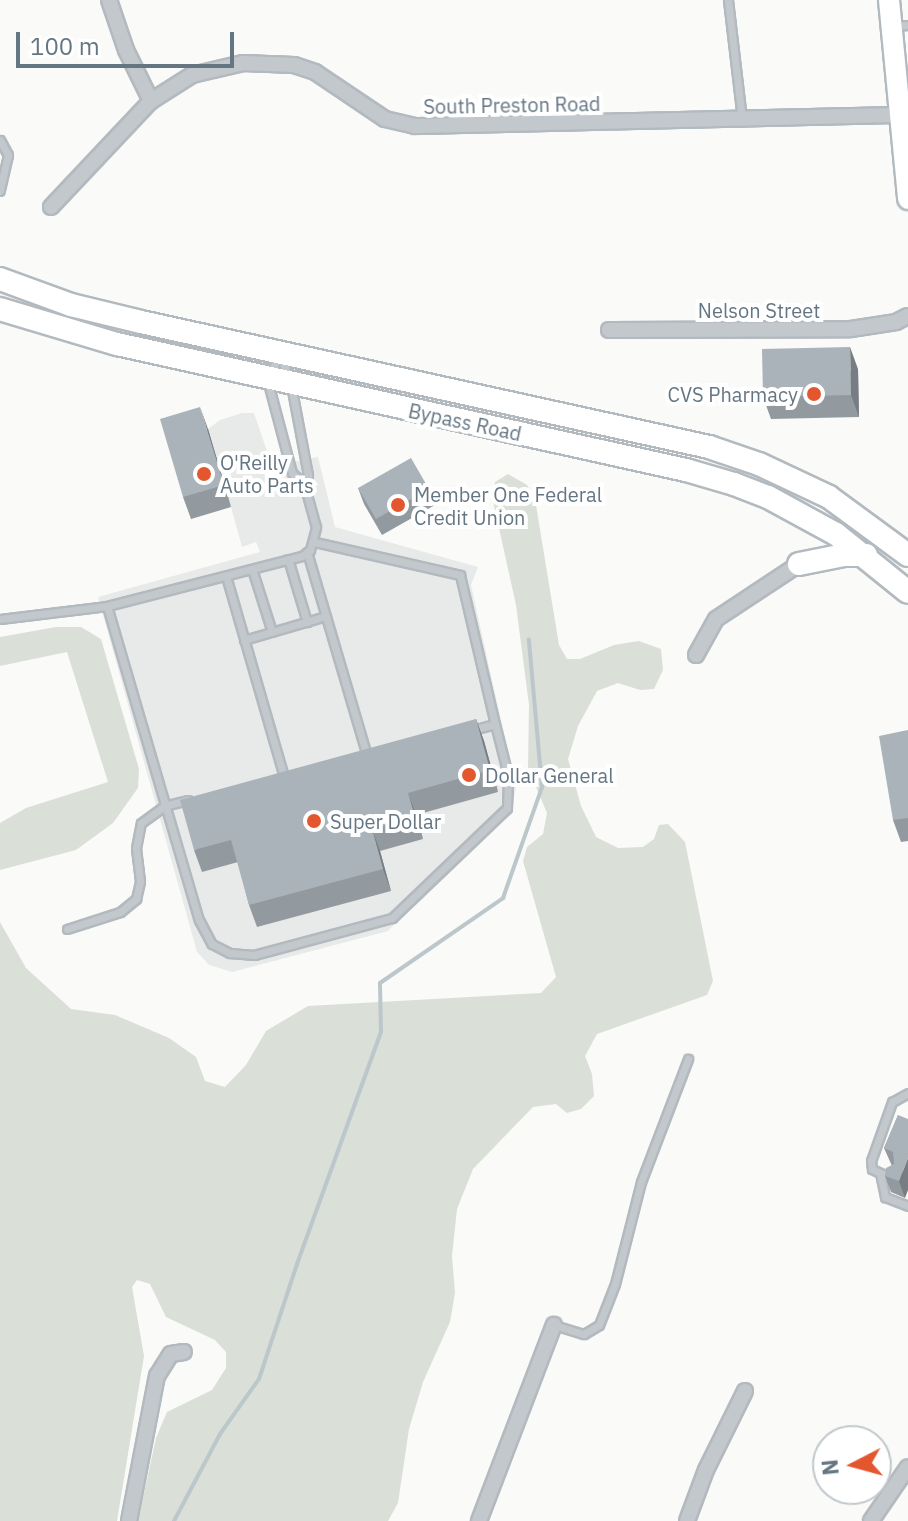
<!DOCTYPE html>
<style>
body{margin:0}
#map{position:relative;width:908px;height:1521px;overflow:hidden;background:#fafaf8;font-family:"IBM Plex Sans",sans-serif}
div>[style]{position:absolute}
.built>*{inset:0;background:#e8e9e9}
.green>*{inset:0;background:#dadfd7}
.stream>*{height:4px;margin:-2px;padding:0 2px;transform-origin:2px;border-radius:2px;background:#bbc7cb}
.roads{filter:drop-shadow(2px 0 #b3babf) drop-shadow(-2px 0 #b3babf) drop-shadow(0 2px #b3babf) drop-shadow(0 -2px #b3babf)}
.service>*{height:7px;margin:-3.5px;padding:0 3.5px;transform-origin:3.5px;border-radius:3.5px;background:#c3c8cc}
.minor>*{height:14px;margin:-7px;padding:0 7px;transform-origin:7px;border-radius:7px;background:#c3c8cc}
.secondary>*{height:20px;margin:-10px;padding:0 10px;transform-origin:10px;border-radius:10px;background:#fff}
.primary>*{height:22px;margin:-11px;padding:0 11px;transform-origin:11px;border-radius:11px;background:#fff}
.wall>*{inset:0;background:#929a9f}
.shaded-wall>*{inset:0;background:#777d82}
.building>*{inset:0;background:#aab3b9}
.dots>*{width:22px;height:22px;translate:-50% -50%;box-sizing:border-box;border:4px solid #fff;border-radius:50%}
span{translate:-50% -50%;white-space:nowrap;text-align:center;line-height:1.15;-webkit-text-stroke:8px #fff;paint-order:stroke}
.street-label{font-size:20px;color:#657683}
.poi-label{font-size:20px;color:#657683}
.right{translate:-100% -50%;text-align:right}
.left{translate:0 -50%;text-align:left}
.north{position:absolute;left:812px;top:1425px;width:80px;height:80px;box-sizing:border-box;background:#fff;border:2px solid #c1c8cd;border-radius:50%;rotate:264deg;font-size:22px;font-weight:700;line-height:32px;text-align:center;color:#657683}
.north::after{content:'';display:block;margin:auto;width:28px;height:36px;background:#e4572e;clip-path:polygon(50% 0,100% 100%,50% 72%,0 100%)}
.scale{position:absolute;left:16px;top:32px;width:218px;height:36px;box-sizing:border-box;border:4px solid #657683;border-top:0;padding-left:10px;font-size:24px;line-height:28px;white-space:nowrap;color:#657683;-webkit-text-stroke:6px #fff;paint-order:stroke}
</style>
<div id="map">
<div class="built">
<i style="clip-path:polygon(242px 413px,254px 413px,272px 466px,318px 457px,335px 527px,478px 567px,471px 585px,516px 788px,511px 809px,497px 825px,478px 837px,388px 931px,232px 972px,209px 965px,197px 952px,98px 597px,260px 552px,256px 542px,242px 547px,231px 507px,191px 519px,208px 429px,220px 420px)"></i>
</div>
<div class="green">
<i style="clip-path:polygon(508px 474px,527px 485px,535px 499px,559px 645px,567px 659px,580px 659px,614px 645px,639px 641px,661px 649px,663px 670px,654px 689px,640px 690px,618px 683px,597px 691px,578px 726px,568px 759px,581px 806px,596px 837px,618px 848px,643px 847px,654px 839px,659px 825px,668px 824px,685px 842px,713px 981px,707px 995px,597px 1034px,585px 1056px,592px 1074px,594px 1096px,581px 1109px,567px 1113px,556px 1104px,533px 1107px,473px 1169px,457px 1209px,452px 1256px,455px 1293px,450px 1322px,423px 1382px,409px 1429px,398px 1503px,388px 1521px,138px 1521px,156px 1438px,167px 1412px,212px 1390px,226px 1368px,226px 1352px,215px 1340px,166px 1317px,150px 1284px,137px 1280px,132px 1287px,144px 1356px,117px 1521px,0 1521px,0 922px,26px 968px,71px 1009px,115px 1015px,169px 1038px,196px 1057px,205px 1081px,225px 1087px,246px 1065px,266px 1031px,308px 1006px,541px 993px,556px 977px,523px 861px,527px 847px,543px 834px,547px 813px,528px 768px,529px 705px,516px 605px,493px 501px,495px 482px)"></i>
<i style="clip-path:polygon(56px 627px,81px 627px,101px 639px,139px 769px,138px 788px,113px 823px,76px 850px,0 870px,0 823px,26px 808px,108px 782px,67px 652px,0 666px,0 637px)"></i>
</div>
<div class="stream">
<i style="left:174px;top:1521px;width:98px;rotate:-62.1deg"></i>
<i style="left:220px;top:1434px;width:67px;rotate:-54.7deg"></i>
<i style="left:259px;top:1379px;width:121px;rotate:-71.7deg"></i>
<i style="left:297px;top:1264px;width:247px;rotate:-70.1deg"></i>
<i style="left:381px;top:1032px;width:49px;rotate:-91.2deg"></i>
<i style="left:380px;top:983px;width:150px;rotate:-34.6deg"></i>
<i style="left:503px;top:898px;width:118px;rotate:-70.6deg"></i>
<i style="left:542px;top:787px;width:148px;rotate:-95.1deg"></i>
</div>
<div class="roads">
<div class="service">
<i style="left:728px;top:0;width:120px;rotate:83.3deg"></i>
<i style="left:894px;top:26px;width:14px;rotate:-4deg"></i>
<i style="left:0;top:140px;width:17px;rotate:62deg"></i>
<i style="left:8px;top:155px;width:37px;rotate:103deg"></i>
<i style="left:282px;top:359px;width:28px;rotate:71deg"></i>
<i style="left:291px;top:385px;width:92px;rotate:79.3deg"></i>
<i style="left:308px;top:475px;width:10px;rotate:114deg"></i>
<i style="left:315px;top:542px;width:149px;rotate:12.8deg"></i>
<i style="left:460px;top:575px;width:153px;rotate:76.8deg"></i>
<i style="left:495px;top:724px;width:24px;rotate:165deg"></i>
<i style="left:307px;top:552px;width:213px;rotate:73.6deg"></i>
<i style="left:288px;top:559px;width:66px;rotate:73.2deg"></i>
<i style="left:252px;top:569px;width:66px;rotate:72.4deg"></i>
<i style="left:226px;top:576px;width:209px;rotate:73.9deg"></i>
<i style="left:107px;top:606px;width:327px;rotate:73.7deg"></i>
<i style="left:199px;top:920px;width:27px;rotate:62deg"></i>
<i style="left:212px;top:944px;width:20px;rotate:27deg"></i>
<i style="left:230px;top:953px;width:24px;rotate:5deg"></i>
<i style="left:254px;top:955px;width:143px;rotate:-15deg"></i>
<i style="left:392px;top:918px;width:159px;rotate:-43.7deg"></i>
<i style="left:507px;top:808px;width:33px;rotate:-88deg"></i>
<i style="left:508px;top:775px;width:53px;rotate:-104.3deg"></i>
<i style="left:0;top:619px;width:108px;rotate:-6.9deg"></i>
<i style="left:107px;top:606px;width:201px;rotate:-14.4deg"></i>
<i style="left:302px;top:556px;width:10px;rotate:-37deg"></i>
<i style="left:310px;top:550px;width:24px;rotate:-75deg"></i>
<i style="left:316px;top:527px;width:45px;rotate:-105.6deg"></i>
<i style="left:304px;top:484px;width:16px;rotate:-137deg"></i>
<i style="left:292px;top:473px;width:97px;rotate:-104.9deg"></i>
<i style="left:267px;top:379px;width:28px;rotate:-63deg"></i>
<i style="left:244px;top:640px;width:85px;rotate:-16.3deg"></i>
<i style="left:67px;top:929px;width:56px;rotate:-17.8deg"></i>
<i style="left:120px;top:912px;width:21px;rotate:-39deg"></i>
<i style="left:136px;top:899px;width:18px;rotate:-77deg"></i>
<i style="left:140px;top:881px;width:33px;rotate:-97deg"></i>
<i style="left:136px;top:848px;width:25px;rotate:-79deg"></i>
<i style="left:141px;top:823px;width:29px;rotate:-36deg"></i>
<i style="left:164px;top:806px;width:25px;rotate:-14deg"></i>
<i style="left:880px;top:1173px;width:25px;rotate:78deg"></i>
<i style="left:885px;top:1197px;width:25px;rotate:21deg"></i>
<i style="left:891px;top:1178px;width:21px;rotate:-155deg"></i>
<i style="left:872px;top:1169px;width:8px;rotate:-97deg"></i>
<i style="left:871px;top:1161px;width:63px;rotate:-70.4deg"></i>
<i style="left:892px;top:1102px;width:18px;rotate:-29deg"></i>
<i style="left:554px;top:1325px;width:31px;rotate:17deg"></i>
<i style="left:584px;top:1334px;width:17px;rotate:-31deg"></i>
<i style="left:599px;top:1325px;width:44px;rotate:-68.7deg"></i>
<i style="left:615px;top:1284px;width:105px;rotate:-75.7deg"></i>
<i style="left:641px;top:1182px;width:132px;rotate:-69.1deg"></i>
</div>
<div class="minor">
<i style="left:109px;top:0;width:53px;rotate:71.2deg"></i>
<i style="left:126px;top:50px;width:57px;rotate:63.9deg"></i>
<i style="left:51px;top:207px;width:146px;rotate:-46.7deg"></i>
<i style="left:151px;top:101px;width:49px;rotate:-32.4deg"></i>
<i style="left:192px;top:75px;width:52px;rotate:-13.2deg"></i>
<i style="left:243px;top:63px;width:51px;rotate:2.2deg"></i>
<i style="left:294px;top:65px;width:22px;rotate:18deg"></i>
<i style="left:315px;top:72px;width:84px;rotate:33.9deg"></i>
<i style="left:385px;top:119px;width:31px;rotate:13deg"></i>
<i style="left:415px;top:126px;width:485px;rotate:-1.3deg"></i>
<i style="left:609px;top:330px;width:242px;rotate:-0.2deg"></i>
<i style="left:851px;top:329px;width:46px;rotate:-8.8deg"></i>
<i style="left:896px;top:322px;width:13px;rotate:-27deg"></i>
<i style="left:696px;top:655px;width:41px;rotate:-60.9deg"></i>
<i style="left:716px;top:619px;width:100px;rotate:-33.5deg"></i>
<i style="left:129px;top:1521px;width:148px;rotate:-79.1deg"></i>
<i style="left:157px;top:1376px;width:26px;rotate:-58deg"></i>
<i style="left:171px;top:1354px;width:13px;rotate:-9deg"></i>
<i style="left:479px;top:1521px;width:210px;rotate:-69.1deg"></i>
<i style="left:687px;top:1521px;width:54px;rotate:-69.6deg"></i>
<i style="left:706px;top:1470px;width:88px;rotate:-63.7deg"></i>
<i style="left:871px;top:1521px;width:65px;rotate:-55.6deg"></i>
</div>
<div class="secondary">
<i style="left:889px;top:0;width:200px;rotate:84.5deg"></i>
</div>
<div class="primary">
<i style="left:0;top:279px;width:76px;rotate:20.1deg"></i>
<i style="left:71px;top:305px;width:72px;rotate:13.7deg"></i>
<i style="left:141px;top:322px;width:582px;rotate:12.41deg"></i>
<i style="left:709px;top:447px;width:53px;rotate:18.8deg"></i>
<i style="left:759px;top:464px;width:77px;rotate:25.2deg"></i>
<i style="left:829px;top:497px;width:98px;rotate:36.3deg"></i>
<i style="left:0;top:309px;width:122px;rotate:16.7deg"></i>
<i style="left:117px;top:344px;width:583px;rotate:12.49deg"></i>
<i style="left:686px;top:470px;width:50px;rotate:16.3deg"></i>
<i style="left:734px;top:484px;width:36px;rotate:21deg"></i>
<i style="left:768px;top:497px;width:77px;rotate:28.6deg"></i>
<i style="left:836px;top:534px;width:92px;rotate:38.9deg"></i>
<i style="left:799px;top:564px;width:46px;rotate:-11.3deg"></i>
<i style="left:844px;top:555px;width:22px"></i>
</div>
</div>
<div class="wall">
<i style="clip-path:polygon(858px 369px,859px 417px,771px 419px,763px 397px)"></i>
<i style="clip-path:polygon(208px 429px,231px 507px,191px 519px,183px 497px)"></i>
<i style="clip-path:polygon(358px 488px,429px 489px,435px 505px,382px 535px,364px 504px)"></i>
<i style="clip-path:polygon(476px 719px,484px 741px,498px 792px,416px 815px,423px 839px,380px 851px,391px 891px,257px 927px,249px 905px,238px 862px,202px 872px,194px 850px)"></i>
<i style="clip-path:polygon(908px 730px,908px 841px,901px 842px,893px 820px)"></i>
<i style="clip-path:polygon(898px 1115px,905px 1198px,891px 1192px,885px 1176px,892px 1166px,884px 1148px)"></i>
</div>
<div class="shaded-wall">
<i style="clip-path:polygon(850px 347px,858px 369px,859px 417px,851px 395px)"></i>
<i style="clip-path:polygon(200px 407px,208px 429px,231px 507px,224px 485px)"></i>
<i style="clip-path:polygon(476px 719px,484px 741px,498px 792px,490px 770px)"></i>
<i style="clip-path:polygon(408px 793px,416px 815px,423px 839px,415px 817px)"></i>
<i style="clip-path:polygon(372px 829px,380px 851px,391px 891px,383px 869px)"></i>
<i style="clip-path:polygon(908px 1158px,908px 1190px,905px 1198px,899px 1181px)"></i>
</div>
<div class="building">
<i style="clip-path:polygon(850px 347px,851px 395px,763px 397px,762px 349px)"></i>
<i style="clip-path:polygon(200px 407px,224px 485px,183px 497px,160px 419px)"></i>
<i style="clip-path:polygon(411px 458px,429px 489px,376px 519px,358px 488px)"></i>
<i style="clip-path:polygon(476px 719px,490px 770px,408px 793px,415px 817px,372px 829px,383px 869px,249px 905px,231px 840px,194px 850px,180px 800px)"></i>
<i style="clip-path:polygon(908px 730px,908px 818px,893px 820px,879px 736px)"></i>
<i style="clip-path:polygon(898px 1115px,908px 1119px,908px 1158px,899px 1181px,885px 1176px,886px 1168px,894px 1164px,893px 1152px,884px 1148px)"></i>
</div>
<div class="dots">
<i style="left:814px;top:394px;background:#e4572e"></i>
<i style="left:204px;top:474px;background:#e4572e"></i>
<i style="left:398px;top:505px;background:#e4572e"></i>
<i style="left:469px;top:775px;background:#e4572e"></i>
<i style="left:314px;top:821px;background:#e4572e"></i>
</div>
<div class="street-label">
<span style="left:512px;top:105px;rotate:-1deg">South Preston Road</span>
<span style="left:759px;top:310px">Nelson Street</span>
<span style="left:465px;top:422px;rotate:12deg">Bypass Road</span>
</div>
<div class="poi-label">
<span class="right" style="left:798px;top:394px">CVS Pharmacy</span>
<span class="left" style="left:220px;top:474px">O'Reilly<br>Auto Parts</span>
<span class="left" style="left:414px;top:506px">Member One Federal<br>Credit Union</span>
<span class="left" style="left:485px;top:775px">Dollar General</span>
<span class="left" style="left:330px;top:821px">Super Dollar</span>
</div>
<div class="north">N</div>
<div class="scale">100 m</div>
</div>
